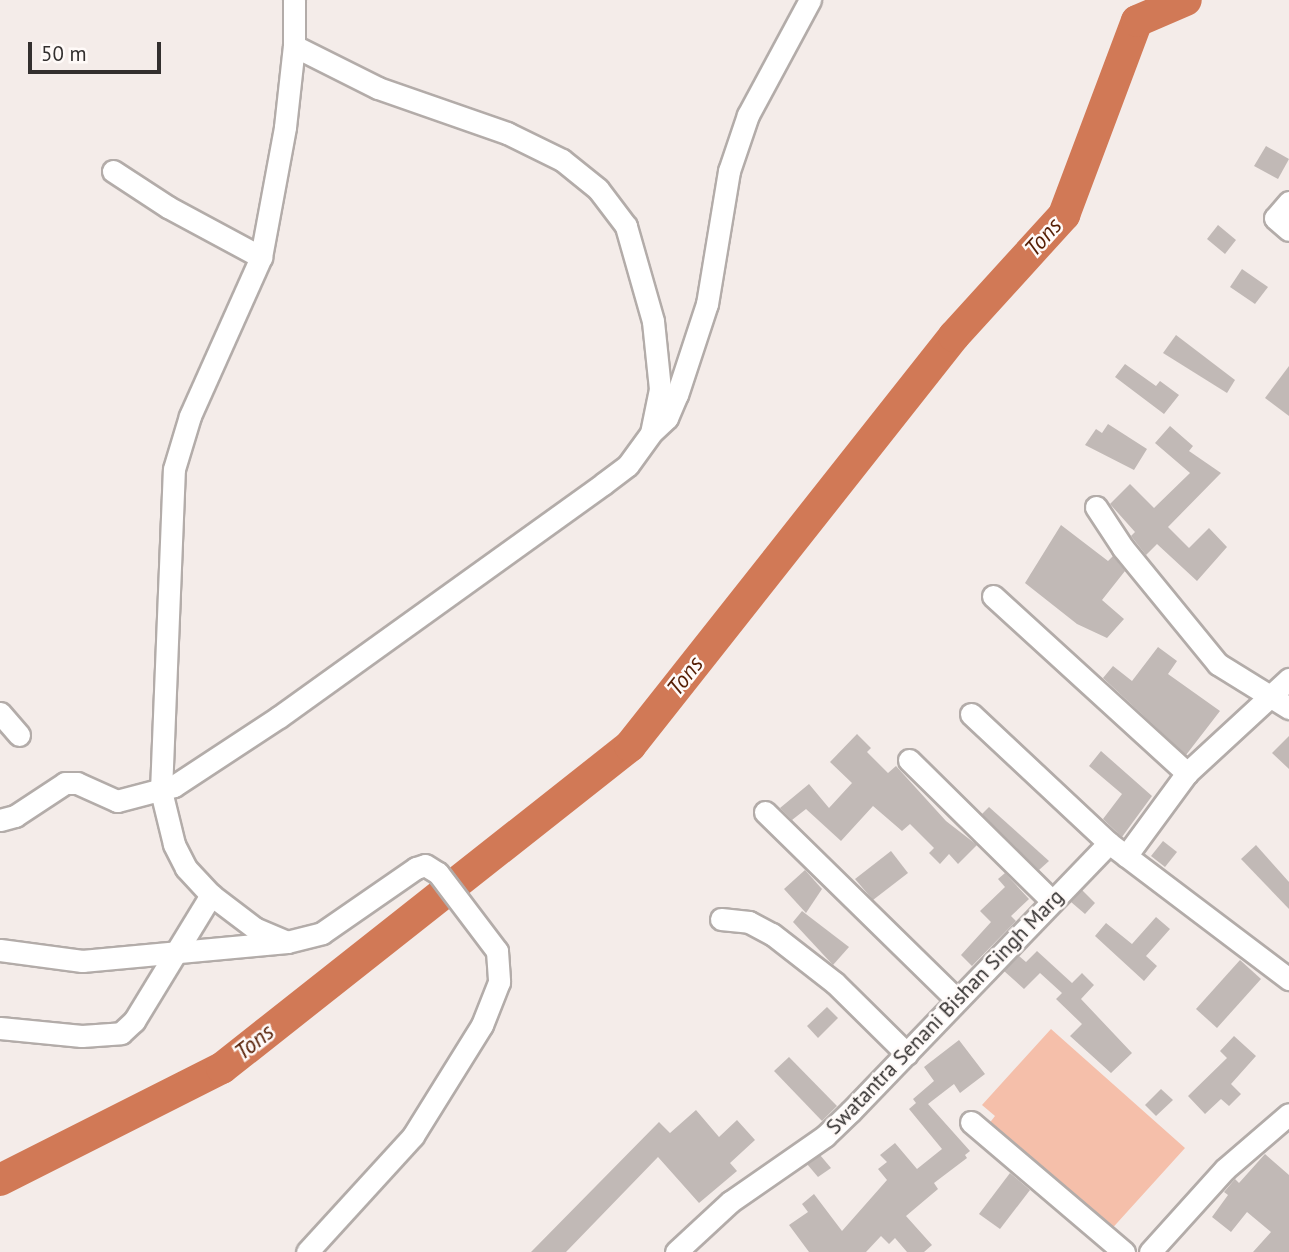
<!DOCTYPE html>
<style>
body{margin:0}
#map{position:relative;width:1289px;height:1252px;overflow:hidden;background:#f4ece9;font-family:"PT Sans",sans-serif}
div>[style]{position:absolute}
.green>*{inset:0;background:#f5bfaa}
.river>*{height:32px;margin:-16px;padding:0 16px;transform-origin:16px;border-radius:16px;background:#d17956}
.building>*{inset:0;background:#c1b9b6}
.roads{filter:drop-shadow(2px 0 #b3aca9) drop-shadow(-2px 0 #b3aca9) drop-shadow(0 2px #b3aca9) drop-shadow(0 -2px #b3aca9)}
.minor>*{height:21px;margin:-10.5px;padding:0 10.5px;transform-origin:10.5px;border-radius:10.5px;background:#fff}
span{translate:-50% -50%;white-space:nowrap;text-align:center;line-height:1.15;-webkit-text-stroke:5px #fffaf8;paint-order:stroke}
.street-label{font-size:21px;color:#322f2e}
.water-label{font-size:23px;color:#561e04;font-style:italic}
.scale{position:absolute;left:28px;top:42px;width:133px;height:32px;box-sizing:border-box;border:4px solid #322f2e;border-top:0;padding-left:9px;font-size:21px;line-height:24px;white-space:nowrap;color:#322f2e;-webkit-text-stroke:5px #fffaf8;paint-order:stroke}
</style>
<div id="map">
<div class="green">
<i style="clip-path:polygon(1051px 1029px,1185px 1148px,1108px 1233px,988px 1125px,995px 1116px,982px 1105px)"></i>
</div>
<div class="river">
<i style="left:0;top:1180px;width:249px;rotate:-26.8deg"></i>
<i style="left:222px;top:1068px;width:520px;rotate:-38.28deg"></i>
<i style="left:630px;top:746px;width:523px;rotate:-51.68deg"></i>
<i style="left:954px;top:336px;width:164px;rotate:-47.7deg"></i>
<i style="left:1064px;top:215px;width:207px;rotate:-69.4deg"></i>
<i style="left:1137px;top:21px;width:53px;rotate:-23.2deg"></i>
</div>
<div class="building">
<i style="clip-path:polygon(1266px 146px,1289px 159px,1278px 179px,1254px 166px)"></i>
<i style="clip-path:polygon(1218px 225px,1236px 240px,1225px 254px,1207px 239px)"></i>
<i style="clip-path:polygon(1242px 269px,1268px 287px,1255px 304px,1230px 287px)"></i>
<i style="clip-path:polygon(1176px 335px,1235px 380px,1227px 393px,1163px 353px)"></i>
<i style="clip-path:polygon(1125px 364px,1156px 386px,1160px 381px,1179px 395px,1164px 414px,1115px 377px)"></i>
<i style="clip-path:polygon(1289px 366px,1289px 416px,1265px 398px)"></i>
<i style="clip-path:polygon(1108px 424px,1147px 449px,1134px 470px,1085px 445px,1096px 429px,1102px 433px)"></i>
<i style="clip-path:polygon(1170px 426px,1193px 446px,1189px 451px,1221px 473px,1168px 527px,1189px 548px,1209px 528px,1227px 547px,1197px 581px,1157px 544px,1146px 555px,1131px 536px,1135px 532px,1110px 504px,1130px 484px,1154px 508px,1190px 473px,1155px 443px)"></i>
<i style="clip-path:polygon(1061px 525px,1108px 561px,1113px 556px,1125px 571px,1102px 600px,1124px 619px,1107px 638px,1077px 624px,1025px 583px)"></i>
<i style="clip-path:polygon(1158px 647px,1177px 661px,1168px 674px,1220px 711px,1186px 755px,1103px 678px,1113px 666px,1132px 681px)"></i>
<i style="clip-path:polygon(857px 734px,871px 748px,867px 752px,888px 773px,896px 766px,946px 821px,977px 845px,958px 864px,949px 854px,940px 864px,929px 853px,934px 848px,910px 824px,902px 831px,873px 806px,841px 841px,806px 809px,792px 820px,780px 808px,809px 784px,829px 808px,852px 783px,830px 762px)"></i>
<i style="clip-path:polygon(1289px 736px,1289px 769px,1272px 753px)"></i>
<i style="clip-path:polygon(1101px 751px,1152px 796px,1122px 837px,1103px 819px,1122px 794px,1089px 766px)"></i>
<i style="clip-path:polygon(989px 807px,1049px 861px,1039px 870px,982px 814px)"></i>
<i style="clip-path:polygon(1163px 841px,1177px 852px,1165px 867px,1151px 856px)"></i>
<i style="clip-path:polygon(1256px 845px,1289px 882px,1289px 909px,1241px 859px)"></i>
<i style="clip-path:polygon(891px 851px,908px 873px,873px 900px,855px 879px)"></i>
<i style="clip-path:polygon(805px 870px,822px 889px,806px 913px,784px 889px)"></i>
<i style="clip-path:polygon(1005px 873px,1029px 899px,1011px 916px,1016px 921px,972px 966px,961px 955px,991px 922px,980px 911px,1005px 887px,998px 879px)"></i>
<i style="clip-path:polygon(1082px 890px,1095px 903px,1085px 914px,1071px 902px)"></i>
<i style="clip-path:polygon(802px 911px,849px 947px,833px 965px,793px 922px)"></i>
<i style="clip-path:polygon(1156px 917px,1170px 929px,1146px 956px,1157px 966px,1144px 981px,1095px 936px,1106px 923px,1132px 944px)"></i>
<i style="clip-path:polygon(1037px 951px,1072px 983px,1082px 973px,1094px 985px,1081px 999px,1132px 1053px,1111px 1073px,1070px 1036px,1082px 1024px,1056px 999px,1062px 993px,1040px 973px,1024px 989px,1004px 971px,1019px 956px,1026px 962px)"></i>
<i style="clip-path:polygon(1240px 960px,1261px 979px,1217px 1028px,1196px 1009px)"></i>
<i style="clip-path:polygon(827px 1007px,838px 1018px,818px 1038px,807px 1026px)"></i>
<i style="clip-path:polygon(1234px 1036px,1256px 1056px,1231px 1084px,1241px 1094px,1229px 1106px,1221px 1099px,1205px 1114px,1188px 1096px,1227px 1058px,1220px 1051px)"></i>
<i style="clip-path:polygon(959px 1040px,985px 1074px,960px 1093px,954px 1084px,928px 1104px,970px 1151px,965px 1155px,967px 1158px,934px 1183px,938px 1189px,906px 1216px,932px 1245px,924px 1252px,907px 1252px,895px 1238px,889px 1244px,881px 1236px,866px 1252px,809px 1252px,789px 1225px,808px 1212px,802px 1204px,814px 1194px,842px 1231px,887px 1180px,878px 1169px,887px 1162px,880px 1155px,895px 1143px,917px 1169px,942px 1149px,909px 1109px,916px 1103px,913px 1099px,934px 1081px,924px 1067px)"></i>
<i style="clip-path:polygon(789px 1057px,837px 1106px,822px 1121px,774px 1071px)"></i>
<i style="clip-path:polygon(1161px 1089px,1173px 1100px,1156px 1116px,1145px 1105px)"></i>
<i style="clip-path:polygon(696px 1110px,719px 1137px,737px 1120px,755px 1140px,730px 1163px,737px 1171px,699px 1203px,658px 1157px,566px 1252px,531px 1252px,659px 1122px,670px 1133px)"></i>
<i style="clip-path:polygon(1265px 1154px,1289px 1175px,1289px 1252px,1253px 1252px,1271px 1232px,1247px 1212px,1231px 1232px,1212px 1217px,1228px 1195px,1224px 1192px,1235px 1179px,1239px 1183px)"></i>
<i style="clip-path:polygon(820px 1155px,831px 1168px,818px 1177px,807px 1164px)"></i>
<i style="clip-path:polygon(1010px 1173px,1030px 1190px,1000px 1229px,979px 1214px)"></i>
</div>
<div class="roads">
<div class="minor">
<i style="left:113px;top:171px;width:66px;rotate:33.2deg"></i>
<i style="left:168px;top:207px;width:106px;rotate:28.3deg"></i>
<i style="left:1289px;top:202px;width:21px;rotate:131deg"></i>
<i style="left:1275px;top:218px;width:18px;rotate:41deg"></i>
<i style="left:653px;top:431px;width:19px;rotate:-43deg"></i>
<i style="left:667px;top:418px;width:25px;rotate:-67deg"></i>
<i style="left:677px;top:395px;width:96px;rotate:-71.8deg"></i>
<i style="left:707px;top:304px;width:135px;rotate:-80.6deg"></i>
<i style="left:729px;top:171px;width:59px;rotate:-71.3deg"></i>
<i style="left:748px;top:115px;width:131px;rotate:-61.7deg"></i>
<i style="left:1096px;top:507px;width:49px;rotate:56.6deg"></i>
<i style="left:1123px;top:548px;width:150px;rotate:50.7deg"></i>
<i style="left:1218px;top:664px;width:84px;rotate:31.8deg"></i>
<i style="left:993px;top:596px;width:263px;rotate:42.4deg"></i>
<i style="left:0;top:713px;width:29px;rotate:49deg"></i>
<i style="left:971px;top:714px;width:189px;rotate:43.1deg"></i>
<i style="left:1109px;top:843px;width:226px;rotate:37.1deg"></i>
<i style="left:909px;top:760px;width:201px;rotate:44.6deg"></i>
<i style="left:765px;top:812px;width:267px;rotate:44.4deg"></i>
<i style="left:0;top:820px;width:16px;rotate:-15deg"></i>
<i style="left:15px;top:816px;width:60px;rotate:-33.4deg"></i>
<i style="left:65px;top:783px;width:12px"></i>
<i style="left:77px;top:783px;width:44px;rotate:24.2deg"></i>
<i style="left:117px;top:801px;width:59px;rotate:-14.7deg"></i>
<i style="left:174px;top:786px;width:126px;rotate:-33.3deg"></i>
<i style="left:279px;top:717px;width:399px;rotate:-35.7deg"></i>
<i style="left:603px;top:484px;width:31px;rotate:-37deg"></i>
<i style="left:628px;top:465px;width:39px;rotate:-54deg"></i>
<i style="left:651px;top:433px;width:45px;rotate:-78.4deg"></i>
<i style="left:660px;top:389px;width:68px;rotate:-95.9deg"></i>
<i style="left:653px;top:321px;width:99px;rotate:-105.9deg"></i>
<i style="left:626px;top:226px;width:46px;rotate:-127.1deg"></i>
<i style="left:598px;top:189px;width:46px;rotate:-141.1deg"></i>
<i style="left:562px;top:160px;width:61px;rotate:-153.9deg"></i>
<i style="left:507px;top:133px;width:137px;rotate:-160.8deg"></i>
<i style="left:378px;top:88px;width:94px;rotate:-153.4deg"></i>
<i style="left:1126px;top:856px;width:103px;rotate:-53.7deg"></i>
<i style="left:1187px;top:773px;width:139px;rotate:-42.7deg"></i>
<i style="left:721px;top:919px;width:28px;rotate:6deg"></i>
<i style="left:749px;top:922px;width:26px;rotate:28deg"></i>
<i style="left:772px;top:934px;width:80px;rotate:37.9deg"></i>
<i style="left:835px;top:983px;width:101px;rotate:44.6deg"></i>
<i style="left:287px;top:942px;width:34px;rotate:-157deg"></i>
<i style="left:256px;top:929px;width:56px;rotate:-142.9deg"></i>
<i style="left:211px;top:895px;width:37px;rotate:-133deg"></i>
<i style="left:186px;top:868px;width:27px;rotate:-117deg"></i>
<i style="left:174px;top:844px;width:55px;rotate:-103.8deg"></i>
<i style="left:161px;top:791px;width:322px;rotate:-87.7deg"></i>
<i style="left:174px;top:469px;width:55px;rotate:-73.2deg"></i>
<i style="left:190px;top:416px;width:174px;rotate:-65.9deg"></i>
<i style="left:261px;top:257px;width:132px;rotate:-79.5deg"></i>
<i style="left:285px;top:127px;width:81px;rotate:-83.7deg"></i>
<i style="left:294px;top:46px;width:46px;rotate:-90deg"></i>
<i style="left:0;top:950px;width:83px;rotate:7.6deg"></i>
<i style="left:82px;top:961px;width:206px;rotate:-5.3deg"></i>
<i style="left:287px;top:942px;width:36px;rotate:-14deg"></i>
<i style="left:322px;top:933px;width:114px;rotate:-34.7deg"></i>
<i style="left:416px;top:868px;width:9px;rotate:-18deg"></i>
<i style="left:425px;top:865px;width:15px;rotate:32deg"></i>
<i style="left:438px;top:873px;width:98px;rotate:52.9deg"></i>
<i style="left:497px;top:951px;width:31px;rotate:86deg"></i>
<i style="left:499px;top:982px;width:46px;rotate:111.6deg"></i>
<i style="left:482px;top:1025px;width:131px;rotate:121.9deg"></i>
<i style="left:413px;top:1136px;width:157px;rotate:132.4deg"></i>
<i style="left:0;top:1028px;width:82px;rotate:5.6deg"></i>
<i style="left:82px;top:1036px;width:39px;rotate:-4deg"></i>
<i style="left:121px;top:1033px;width:18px;rotate:-43deg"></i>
<i style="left:134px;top:1021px;width:148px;rotate:-58.6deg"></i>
<i style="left:971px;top:1122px;width:201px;rotate:40.4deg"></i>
<i style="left:676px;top:1252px;width:74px;rotate:-42.8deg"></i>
<i style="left:730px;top:1202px;width:116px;rotate:-34.8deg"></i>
<i style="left:825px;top:1136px;width:36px;rotate:-44deg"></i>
<i style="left:851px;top:1111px;width:372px;rotate:-46.1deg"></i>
<i style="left:1150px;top:1252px;width:112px;rotate:-47.9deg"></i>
<i style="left:1225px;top:1169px;width:84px;rotate:-40.7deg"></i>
</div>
</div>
<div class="street-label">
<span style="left:945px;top:1012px;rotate:-46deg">Swatantra Senani Bishan Singh Marg</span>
</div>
<div class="water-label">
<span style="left:1043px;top:237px;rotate:-48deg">Tons</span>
<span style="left:685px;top:676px;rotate:-52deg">Tons</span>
<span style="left:254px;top:1042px;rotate:-38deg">Tons</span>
</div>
<div class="scale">50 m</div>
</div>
